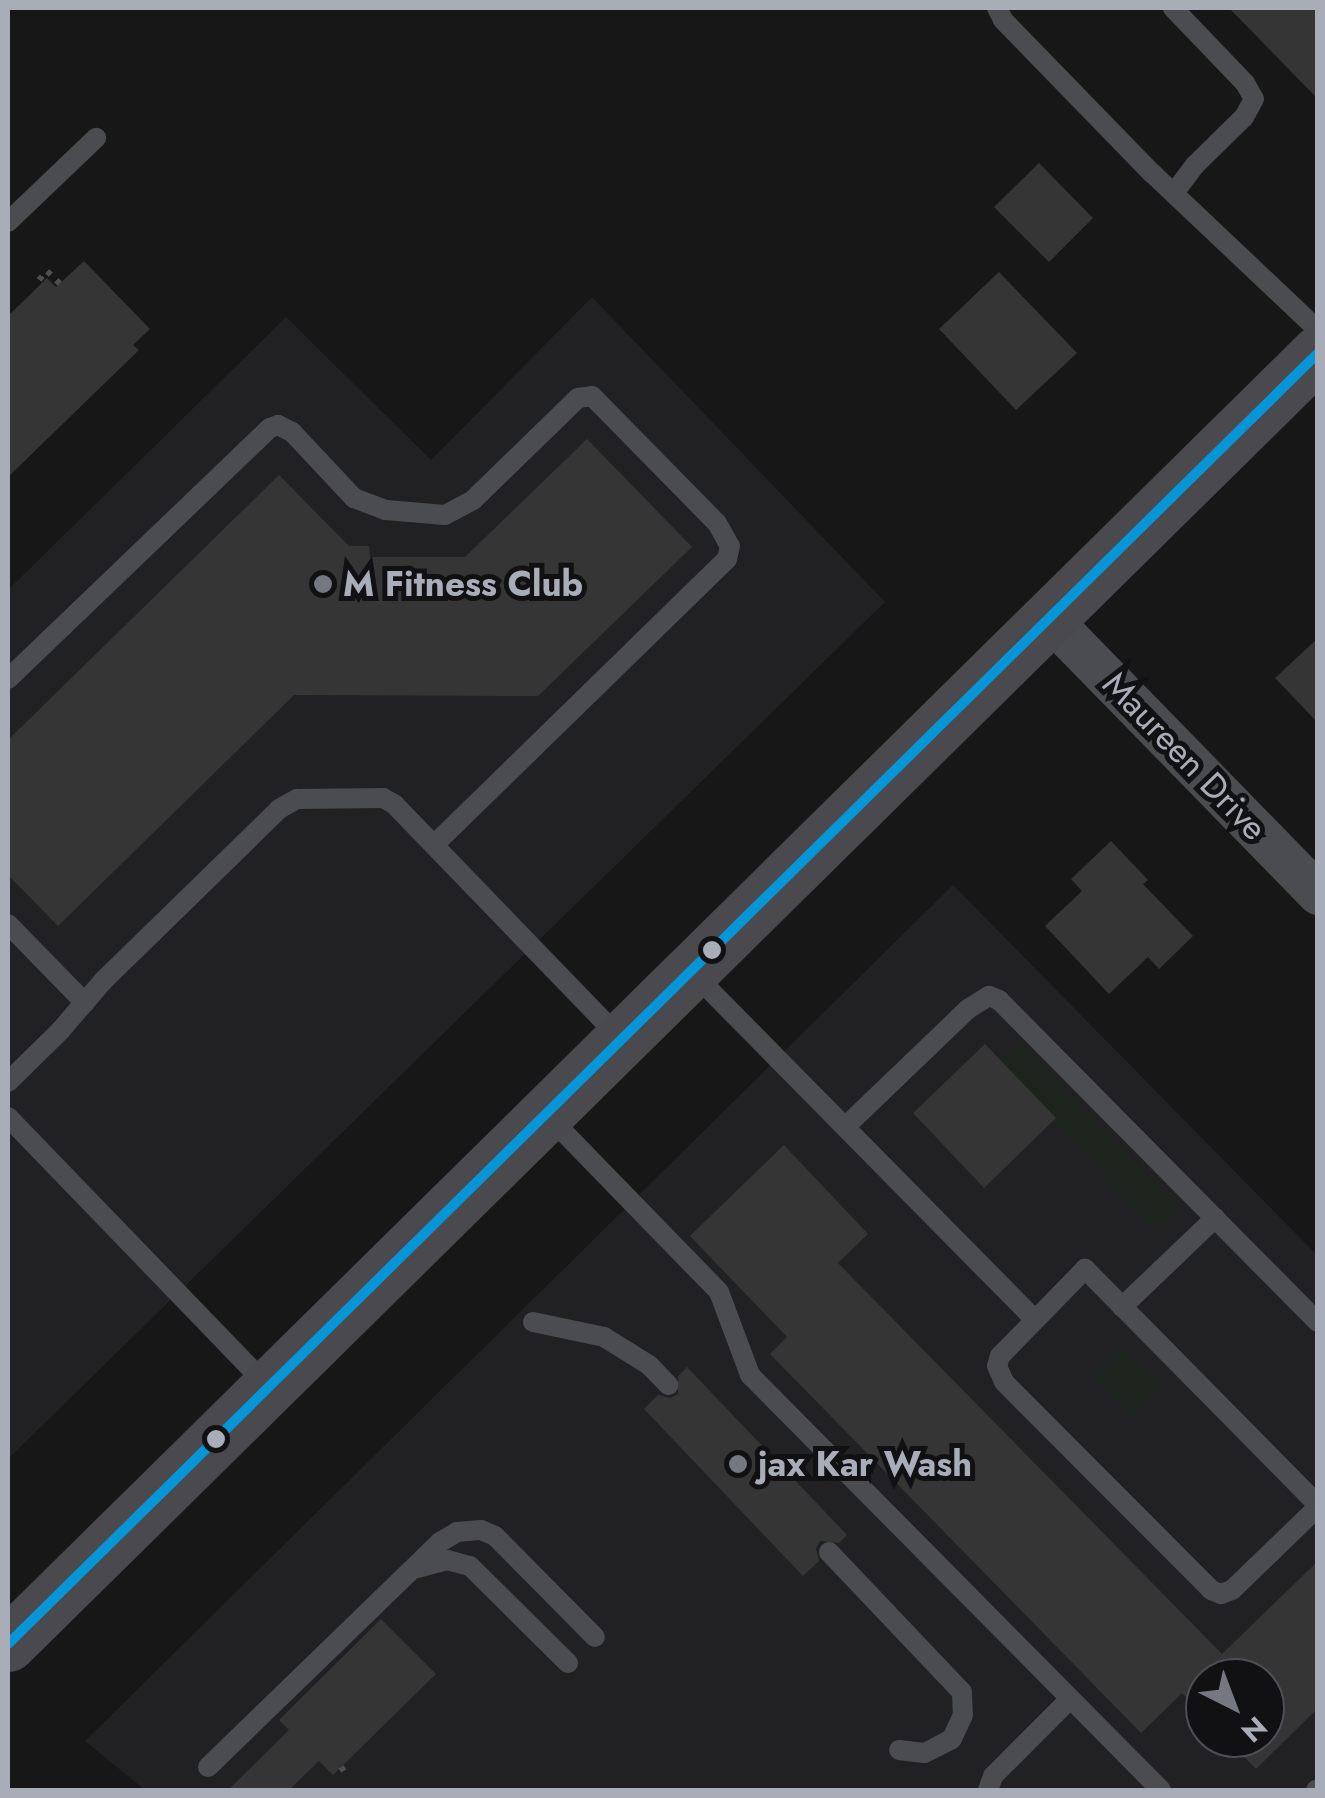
<!DOCTYPE html>
<style>
body{margin:0}
#map{position:relative;width:1325px;height:1798px;overflow:hidden;background:#171717;font-family:Jost,sans-serif}
div>[style]{position:absolute}
.built>*{inset:0;background:#212123}
.green>*{inset:0;background:#1d241e}
.building>*{inset:0;background:#353536}
.path>*{height:6px;margin-top:-3px;transform-origin:0;background:repeating-linear-gradient(90deg,#4d4e52 0 5px,transparent 0 13px)}
.lane>*{height:20px;margin:-10px;padding:0 10px;transform-origin:10px;border-radius:10px;background:#4b4c50}
.street>*{height:42px;margin:-21px;padding:0 21px;transform-origin:21px;border-radius:21px;background:#4b4c50}
.secondary>*{height:55px;margin:-27.5px;padding:0 27.5px;transform-origin:27.5px;border-radius:27.5px;background:#4a4a4e}
.bus-1>*{height:10px;margin:-5px;padding:0 5px;transform-origin:5px;border-radius:5px;background:#0696d7}
.dots>*{width:28px;height:28px;translate:-50% -50%;box-sizing:border-box;border:5px solid #111113;border-radius:50%}
span{translate:-50% -50%;white-space:nowrap;text-align:center;line-height:1.15;-webkit-text-stroke:10px #111113;paint-order:stroke}
.poi-label{font-size:35px;color:#a8adb8;font-weight:700}
.left{translate:0 -50%;text-align:left}
.street-label{font-size:35px;color:#a8adb8}
.frame{position:absolute;inset:0;border:10px solid #a8adb8;pointer-events:none}
.north{position:absolute;left:1185px;top:1658px;width:100px;height:100px;box-sizing:border-box;background:#111113;border:2px solid #4d4f55;border-radius:50%;rotate:138deg;font-size:28px;font-weight:700;line-height:40px;text-align:center;color:#a8adb8}
.north::after{content:'';display:block;margin:auto;width:35px;height:45px;background:#757880;clip-path:polygon(50% 0,100% 100%,50% 72%,0 100%)}
</style>
<div id="map">
<div class="built">
<i style="clip-path:polygon(592px 297px,885px 602px,8px 1459px,8px 590px,286px 317px,431px 460px)"></i>
<i style="clip-path:polygon(evenodd,953px 885px,1317px 1255px,1317px 1790px,145px 1790px,85px 1741px,953px 885px,1205px 1678px,1265px 1678px,1265px 1738px,1205px 1738px,1205px 1678px)"></i>
</div>
<div class="green">
<i style="clip-path:polygon(1020px 1043px,1175px 1202px,1178px 1208px,1163px 1225px,1152px 1225px,1052px 1123px,1056px 1118px,1000px 1060px)"></i>
<i style="clip-path:polygon(1122px 1350px,1160px 1387px,1132px 1415px,1095px 1377px)"></i>
</div>
<div class="building">
<i style="clip-path:polygon(1229px 8px,1318px 8px,1318px 99px)"></i>
<i style="clip-path:polygon(1039px 163px,1093px 218px,1049px 262px,994px 207px)"></i>
<i style="clip-path:polygon(84px 261px,150px 329px,133px 345px,139px 350px,8px 477px,8px 316px,47px 278px,56px 287px)"></i>
<i style="clip-path:polygon(999px 272px,1077px 353px,1016px 410px,939px 329px)"></i>
<i style="clip-path:polygon(587px 439px,692px 547px,538px 696px,294px 695px,58px 926px,8px 875px,8px 740px,279px 475px,349px 546px,369px 546px,370px 557px,465px 557px)"></i>
<i style="clip-path:polygon(1318px 638px,1318px 723px,1275px 678px)"></i>
<i style="clip-path:polygon(1111px 841px,1148px 880px,1143px 884px,1193px 936px,1159px 969px,1148px 957px,1109px 994px,1045px 926px,1082px 891px,1071px 879px)"></i>
<i style="clip-path:polygon(985px 1044px,1056px 1118px,984px 1188px,913px 1113px)"></i>
<i style="clip-path:polygon(784px 1145px,868px 1234px,838px 1263px,1222px 1654px,1318px 1561px,1318px 1708px,1256px 1769px,1226px 1738px,1265px 1738px,1265px 1678px,1205px 1678px,1205px 1717px,1182px 1693px,1141px 1733px,770px 1354px,787px 1337px,690px 1236px)"></i>
<i style="clip-path:polygon(687px 1367px,847px 1535px,839px 1543px,820px 1541px,816px 1549px,819px 1561px,803px 1576px,644px 1409px,658px 1395px,670px 1398px,678px 1394px,678px 1376px)"></i>
<i style="clip-path:polygon(381px 1619px,436px 1674px,333px 1775px,319px 1761px,289px 1790px,228px 1790px,289px 1730px,279px 1720px)"></i>
</div>
<div class="path">
<i style="left:39px;top:280px;width:12px;rotate:-48deg"></i>
<i style="left:47px;top:271px;width:18px;rotate:45deg"></i>
<i style="left:341px;top:1767px;width:5px;rotate:53deg"></i>
</div>
<div class="lane">
<i style="left:997px;top:8px;width:13px;rotate:63deg"></i>
<i style="left:1003px;top:20px;width:214px;rotate:45.8deg"></i>
<i style="left:1152px;top:173px;width:228px;rotate:43.4deg"></i>
<i style="left:1173px;top:8px;width:104px;rotate:46.2deg"></i>
<i style="left:1245px;top:83px;width:18px;rotate:61deg"></i>
<i style="left:1254px;top:99px;width:21px;rotate:119deg"></i>
<i style="left:1244px;top:117px;width:69px;rotate:135.6deg"></i>
<i style="left:1195px;top:165px;width:35px;rotate:127deg"></i>
<i style="left:8px;top:222px;width:122px;rotate:-43.7deg"></i>
<i style="left:8px;top:679px;width:363px;rotate:-43.8deg"></i>
<i style="left:270px;top:428px;width:9px;rotate:-21deg"></i>
<i style="left:278px;top:425px;width:16px;rotate:27deg"></i>
<i style="left:292px;top:432px;width:91px;rotate:46.8deg"></i>
<i style="left:354px;top:498px;width:34px;rotate:21deg"></i>
<i style="left:386px;top:510px;width:59px;rotate:4.8deg"></i>
<i style="left:445px;top:515px;width:32px;rotate:-28deg"></i>
<i style="left:473px;top:500px;width:146px;rotate:-44.2deg"></i>
<i style="left:578px;top:398px;width:14px;rotate:-8deg"></i>
<i style="left:592px;top:396px;width:178px;rotate:45.5deg"></i>
<i style="left:717px;top:523px;width:26px;rotate:61deg"></i>
<i style="left:730px;top:546px;width:13px;rotate:103deg"></i>
<i style="left:727px;top:559px;width:408px;rotate:135.7deg"></i>
<i style="left:8px;top:924px;width:110px;rotate:45.7deg"></i>
<i style="left:691px;top:971px;width:489px;rotate:45.4deg"></i>
<i style="left:8px;top:1082px;width:73px;rotate:-44.4deg"></i>
<i style="left:60px;top:1031px;width:66px;rotate:-49.3deg"></i>
<i style="left:103px;top:981px;width:246px;rotate:-44.3deg"></i>
<i style="left:279px;top:809px;width:21px;rotate:-29deg"></i>
<i style="left:297px;top:799px;width:86px;rotate:-0.7deg"></i>
<i style="left:383px;top:798px;width:13px;rotate:29deg"></i>
<i style="left:394px;top:804px;width:324px;rotate:46deg"></i>
<i style="left:548px;top:1116px;width:245px;rotate:45.8deg"></i>
<i style="left:719px;top:1292px;width:89px;rotate:69.5deg"></i>
<i style="left:750px;top:1375px;width:584px;rotate:45.28deg"></i>
<i style="left:8px;top:1117px;width:373px;rotate:46deg"></i>
<i style="left:845px;top:1127px;width:170px;rotate:-43.8deg"></i>
<i style="left:968px;top:1009px;width:25px;rotate:-32deg"></i>
<i style="left:989px;top:996px;width:11px;rotate:22deg"></i>
<i style="left:999px;top:1000px;width:453px;rotate:45.3deg"></i>
<i style="left:1122px;top:1307px;width:129px;rotate:-43.7deg"></i>
<i style="left:533px;top:1322px;width:73px;rotate:11.9deg"></i>
<i style="left:604px;top:1337px;width:53px;rotate:31.9deg"></i>
<i style="left:649px;top:1365px;width:28px;rotate:46deg"></i>
<i style="left:1318px;top:1505px;width:332px;rotate:-134.6deg"></i>
<i style="left:1085px;top:1269px;width:122px;rotate:134.3deg"></i>
<i style="left:1000px;top:1356px;width:10px;rotate:107deg"></i>
<i style="left:997px;top:1366px;width:17px;rotate:66deg"></i>
<i style="left:1004px;top:1382px;width:293px;rotate:45.1deg"></i>
<i style="left:1211px;top:1590px;width:11px;rotate:22deg"></i>
<i style="left:1221px;top:1594px;width:12px;rotate:-20deg"></i>
<i style="left:1232px;top:1590px;width:120px;rotate:-44deg"></i>
<i style="left:829px;top:1552px;width:193px;rotate:46.5deg"></i>
<i style="left:962px;top:1692px;width:23px;rotate:88deg"></i>
<i style="left:963px;top:1715px;width:26px;rotate:115deg"></i>
<i style="left:952px;top:1739px;width:31px;rotate:153deg"></i>
<i style="left:924px;top:1753px;width:25px;rotate:-173deg"></i>
<i style="left:417px;top:1568px;width:31px;rotate:-15deg"></i>
<i style="left:447px;top:1560px;width:24px;rotate:15deg"></i>
<i style="left:470px;top:1566px;width:138px;rotate:44.7deg"></i>
<i style="left:208px;top:1767px;width:323px;rotate:-44.1deg"></i>
<i style="left:440px;top:1542px;width:20px;rotate:-30deg"></i>
<i style="left:457px;top:1532px;width:24px;rotate:-5deg"></i>
<i style="left:481px;top:1530px;width:15px;rotate:23deg"></i>
<i style="left:495px;top:1536px;width:142px;rotate:45.3deg"></i>
<i style="left:988px;top:1790px;width:15px;rotate:-70deg"></i>
<i style="left:993px;top:1776px;width:109px;rotate:-45deg"></i>
<i style="left:1316px;top:1790px;width:2px;rotate:-27deg"></i>
</div>
<div class="street">
<i style="left:1051px;top:620px;width:383px;rotate:45.7deg"></i>
</div>
<div class="secondary">
<i style="left:8px;top:1644px;width:1839px;rotate:-44.58deg"></i>
</div>
<div class="bus-1">
<i style="left:8px;top:1644px;width:1839px;rotate:-44.58deg"></i>
</div>
<div class="dots">
<i style="left:323px;top:584px;background:#757880"></i>
<i style="left:712px;top:950px;background:#a8adb8"></i>
<i style="left:216px;top:1439px;background:#a8adb8"></i>
<i style="left:738px;top:1464px;background:#757880"></i>
</div>
<div class="poi-label">
<span class="left" style="left:343px;top:584px">M Fitness Club</span>
<span class="left" style="left:758px;top:1464px">jax Kar Wash</span>
</div>
<div class="street-label">
<span style="left:1185px;top:756px;rotate:46deg">Maureen Drive</span>
</div>
<div class="frame"></div>
<div class="north">N</div>
</div>
